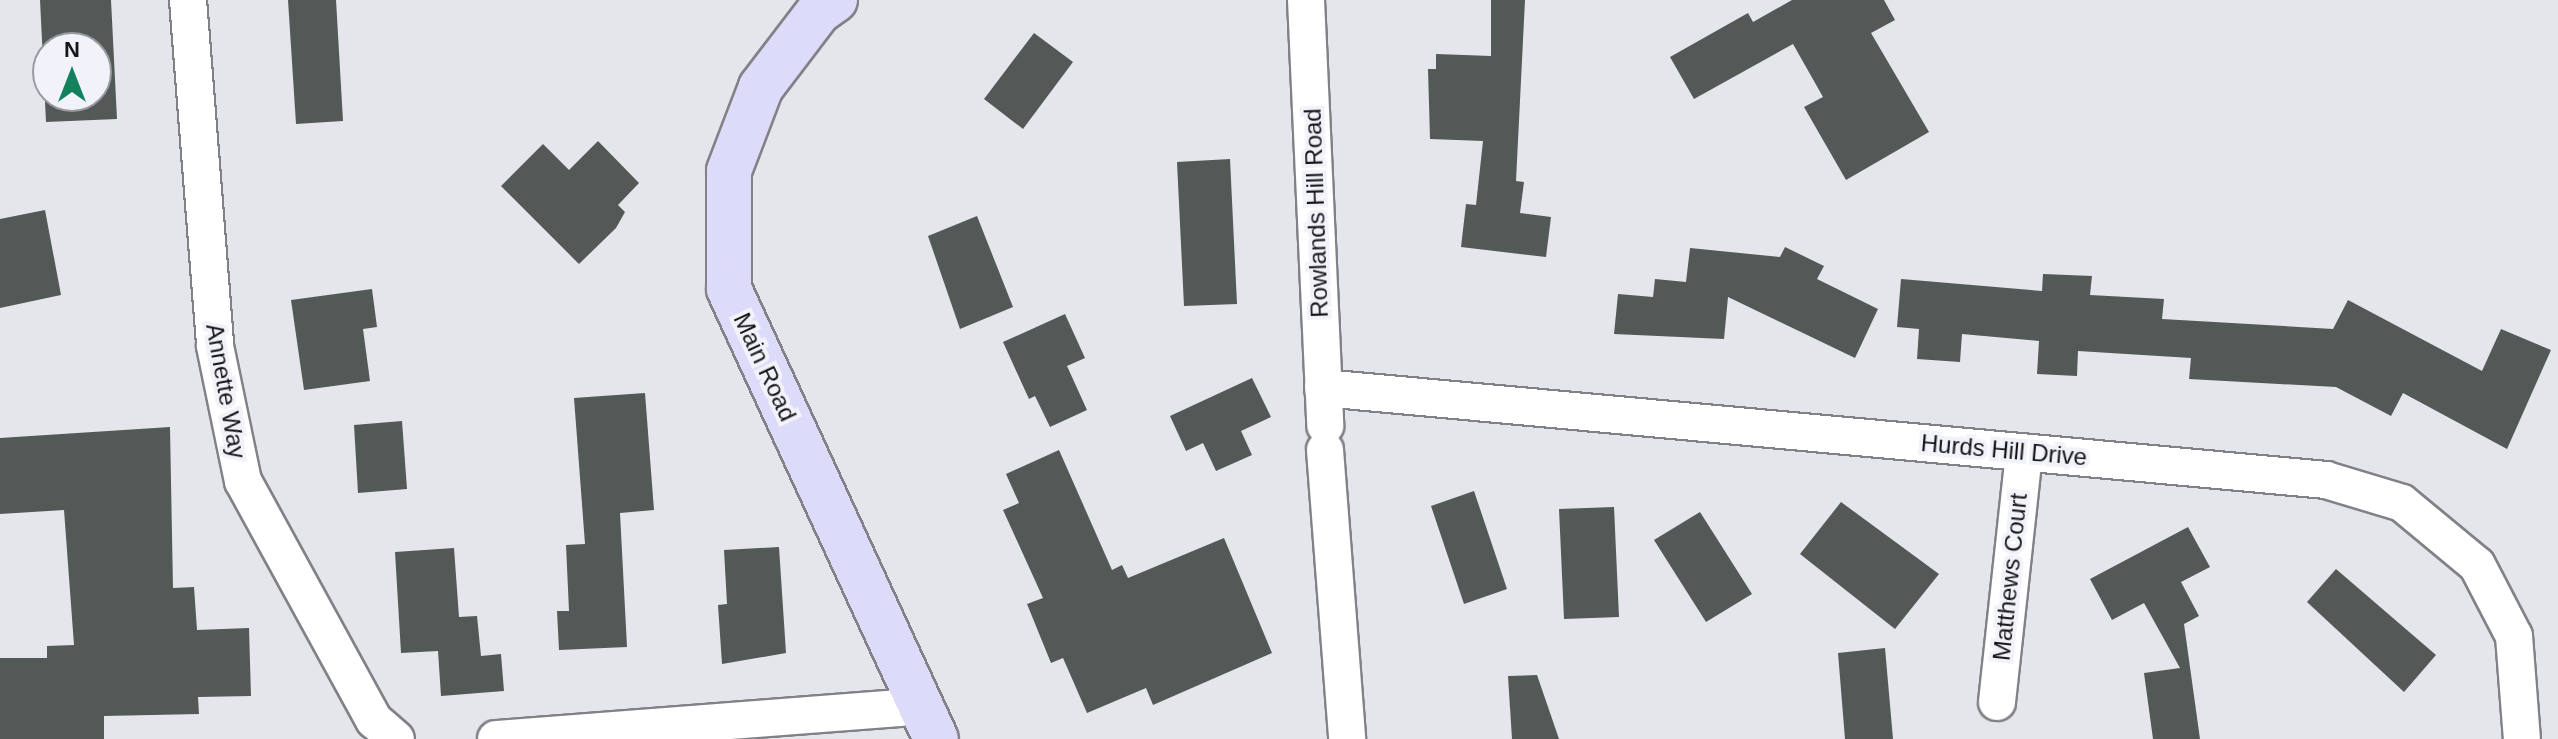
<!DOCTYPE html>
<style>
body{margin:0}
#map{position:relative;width:2558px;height:739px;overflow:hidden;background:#e5e5ec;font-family:Helvetica,sans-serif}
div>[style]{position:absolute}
.building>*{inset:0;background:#535956}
.roads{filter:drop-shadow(2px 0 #818188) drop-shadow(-2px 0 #818188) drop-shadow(0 2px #818188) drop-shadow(0 -2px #818188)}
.minor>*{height:36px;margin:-18px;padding:0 18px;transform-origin:18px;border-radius:18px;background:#fff}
.major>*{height:44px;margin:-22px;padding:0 22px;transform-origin:22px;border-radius:22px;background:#dddbfa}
span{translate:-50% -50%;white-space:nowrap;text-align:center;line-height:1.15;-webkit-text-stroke:8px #f2f2fa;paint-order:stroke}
.street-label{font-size:24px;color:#151517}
.north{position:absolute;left:32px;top:32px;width:80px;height:80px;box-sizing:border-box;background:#f2f2fa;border:2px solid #9a9a9f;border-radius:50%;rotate:0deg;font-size:22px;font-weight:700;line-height:32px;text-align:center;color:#151517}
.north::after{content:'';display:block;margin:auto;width:28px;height:36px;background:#11815e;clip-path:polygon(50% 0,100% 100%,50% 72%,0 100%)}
</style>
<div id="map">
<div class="building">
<i style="clip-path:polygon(evenodd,40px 0,111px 0,117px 119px,46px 122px,40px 0,48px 48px,96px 48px,96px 96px,48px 96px,48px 48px)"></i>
<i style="clip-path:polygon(288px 0,336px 0,343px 121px,296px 124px)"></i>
<i style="clip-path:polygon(1491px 0,1525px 0,1516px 181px,1524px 182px,1520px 213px,1551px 217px,1546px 257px,1461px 247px,1466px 204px,1476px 205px,1483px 141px,1430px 139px,1428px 69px,1436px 69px,1436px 54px,1491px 56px)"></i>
<i style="clip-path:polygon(1792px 0,1884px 0,1895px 20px,1871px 33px,1929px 132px,1846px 180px,1804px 107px,1823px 97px,1793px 44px,1694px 99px,1670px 57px,1748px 13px,1753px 22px)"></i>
<i style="clip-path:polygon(1034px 33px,1073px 62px,1023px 129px,984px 99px)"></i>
<i style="clip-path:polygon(598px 141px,639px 183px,618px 205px,625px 212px,616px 228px,579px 264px,501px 186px,543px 144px,569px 170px)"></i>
<i style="clip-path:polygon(1230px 159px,1237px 304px,1184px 306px,1177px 162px)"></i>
<i style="clip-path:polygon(45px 210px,61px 295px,0 308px,0 219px)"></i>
<i style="clip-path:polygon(977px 216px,1013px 307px,960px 329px,928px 236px)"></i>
<i style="clip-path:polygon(1785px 247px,1824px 266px,1817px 279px,1878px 309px,1855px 358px,1728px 297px,1724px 339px,1614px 334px,1618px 294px,1653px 297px,1655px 279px,1686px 282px,1690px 248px,1780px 257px)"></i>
<i style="clip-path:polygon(2043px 274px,2092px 276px,2090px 295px,2164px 299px,2162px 319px,2333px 329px,2348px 300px,2482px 371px,2501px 329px,2551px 350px,2507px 449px,2403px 393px,2391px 416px,2336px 387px,2189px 379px,2191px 358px,2078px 351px,2077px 376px,2037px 374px,2039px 341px,1962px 334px,1960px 362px,1917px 359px,1919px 329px,1897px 327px,1901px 279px,2042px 291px)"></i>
<i style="clip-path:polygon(372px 289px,377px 327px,363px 329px,370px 381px,304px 390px,291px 300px)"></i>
<i style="clip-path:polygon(1065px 314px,1085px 358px,1067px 366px,1087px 410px,1050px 427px,1035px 396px,1029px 399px,1003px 342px)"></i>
<i style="clip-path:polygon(1252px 378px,1271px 417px,1241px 431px,1252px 455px,1216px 471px,1203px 443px,1186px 451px,1170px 416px)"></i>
<i style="clip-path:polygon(645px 393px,654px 510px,620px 513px,627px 647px,559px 650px,557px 611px,569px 611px,566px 545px,585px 544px,574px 398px)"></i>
<i style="clip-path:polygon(402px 421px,407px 489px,358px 493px,354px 425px)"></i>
<i style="clip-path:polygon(170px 427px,173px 588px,194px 587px,197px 630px,249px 628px,251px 696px,198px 697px,199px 714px,104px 716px,104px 739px,0 739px,0 658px,47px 658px,47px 646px,74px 645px,64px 510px,0 514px,0 438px)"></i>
<i style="clip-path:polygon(1059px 450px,1112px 570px,1122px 565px,1128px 578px,1224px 538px,1272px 653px,1153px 705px,1146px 688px,1087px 713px,1063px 658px,1051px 663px,1027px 604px,1043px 598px,1003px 510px,1019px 503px,1006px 474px)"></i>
<i style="clip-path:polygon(1474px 491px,1507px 589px,1464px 604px,1431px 506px)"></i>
<i style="clip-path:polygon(1841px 502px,1939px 574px,1895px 629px,1800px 554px)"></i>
<i style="clip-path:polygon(1614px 507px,1619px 617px,1564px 619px,1559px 509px)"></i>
<i style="clip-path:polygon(1700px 512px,1752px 594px,1706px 622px,1654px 540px)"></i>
<i style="clip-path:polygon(2188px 527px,2210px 567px,2181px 582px,2199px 616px,2184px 624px,2200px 739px,2153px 739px,2144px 673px,2180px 668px,2144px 603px,2112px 620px,2090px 579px)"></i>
<i style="clip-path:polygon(779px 547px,786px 653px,722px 664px,718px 605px,727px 604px,724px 550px)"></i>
<i style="clip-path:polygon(454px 548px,459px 617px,477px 616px,481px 656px,501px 654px,504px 691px,441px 696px,438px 651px,401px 653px,395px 552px)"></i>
<i style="clip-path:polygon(2336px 569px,2436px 655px,2404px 692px,2307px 602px)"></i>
<i style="clip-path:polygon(1885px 648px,1893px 739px,1845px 739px,1838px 653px)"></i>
<i style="clip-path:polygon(1537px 675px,1559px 739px,1512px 739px,1508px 676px)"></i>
</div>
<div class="roads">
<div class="minor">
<i style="left:188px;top:0;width:347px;rotate:85.5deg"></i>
<i style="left:215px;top:346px;width:138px;rotate:78.3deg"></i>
<i style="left:243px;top:481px;width:273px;rotate:61.3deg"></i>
<i style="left:374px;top:720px;width:29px;rotate:41deg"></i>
<i style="left:1306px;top:0;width:426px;rotate:87.4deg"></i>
<i style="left:1323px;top:388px;width:1007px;rotate:5.24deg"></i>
<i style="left:2326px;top:480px;width:79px;rotate:16.8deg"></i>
<i style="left:2402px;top:503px;width:97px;rotate:39.6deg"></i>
<i style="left:2477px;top:565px;width:80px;rotate:62.5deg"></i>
<i style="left:2514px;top:636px;width:103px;rotate:85.6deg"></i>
<i style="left:1325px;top:450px;width:290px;rotate:85.6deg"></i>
<i style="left:1997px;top:702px;width:251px;rotate:-83.8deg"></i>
<i style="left:496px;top:739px;width:426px;rotate:-4.4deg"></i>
</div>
<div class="major">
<i style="left:835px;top:0;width:19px;rotate:145deg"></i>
<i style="left:819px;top:11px;width:96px;rotate:127.3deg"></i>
<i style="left:761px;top:87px;width:90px;rotate:110.9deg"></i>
<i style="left:729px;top:171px;width:118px;rotate:90deg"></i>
<i style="left:729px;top:289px;width:495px;rotate:65.3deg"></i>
</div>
</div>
<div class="street-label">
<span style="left:1316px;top:213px;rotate:-92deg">Rowlands Hill Road</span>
<span style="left:765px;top:367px;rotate:65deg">Main Road</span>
<span style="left:226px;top:391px;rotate:80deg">Annette Way</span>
<span style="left:2004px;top:450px;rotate:5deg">Hurds Hill Drive</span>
<span style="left:2010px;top:577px;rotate:-84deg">Matthews Court</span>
</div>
<div class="north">N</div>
</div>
